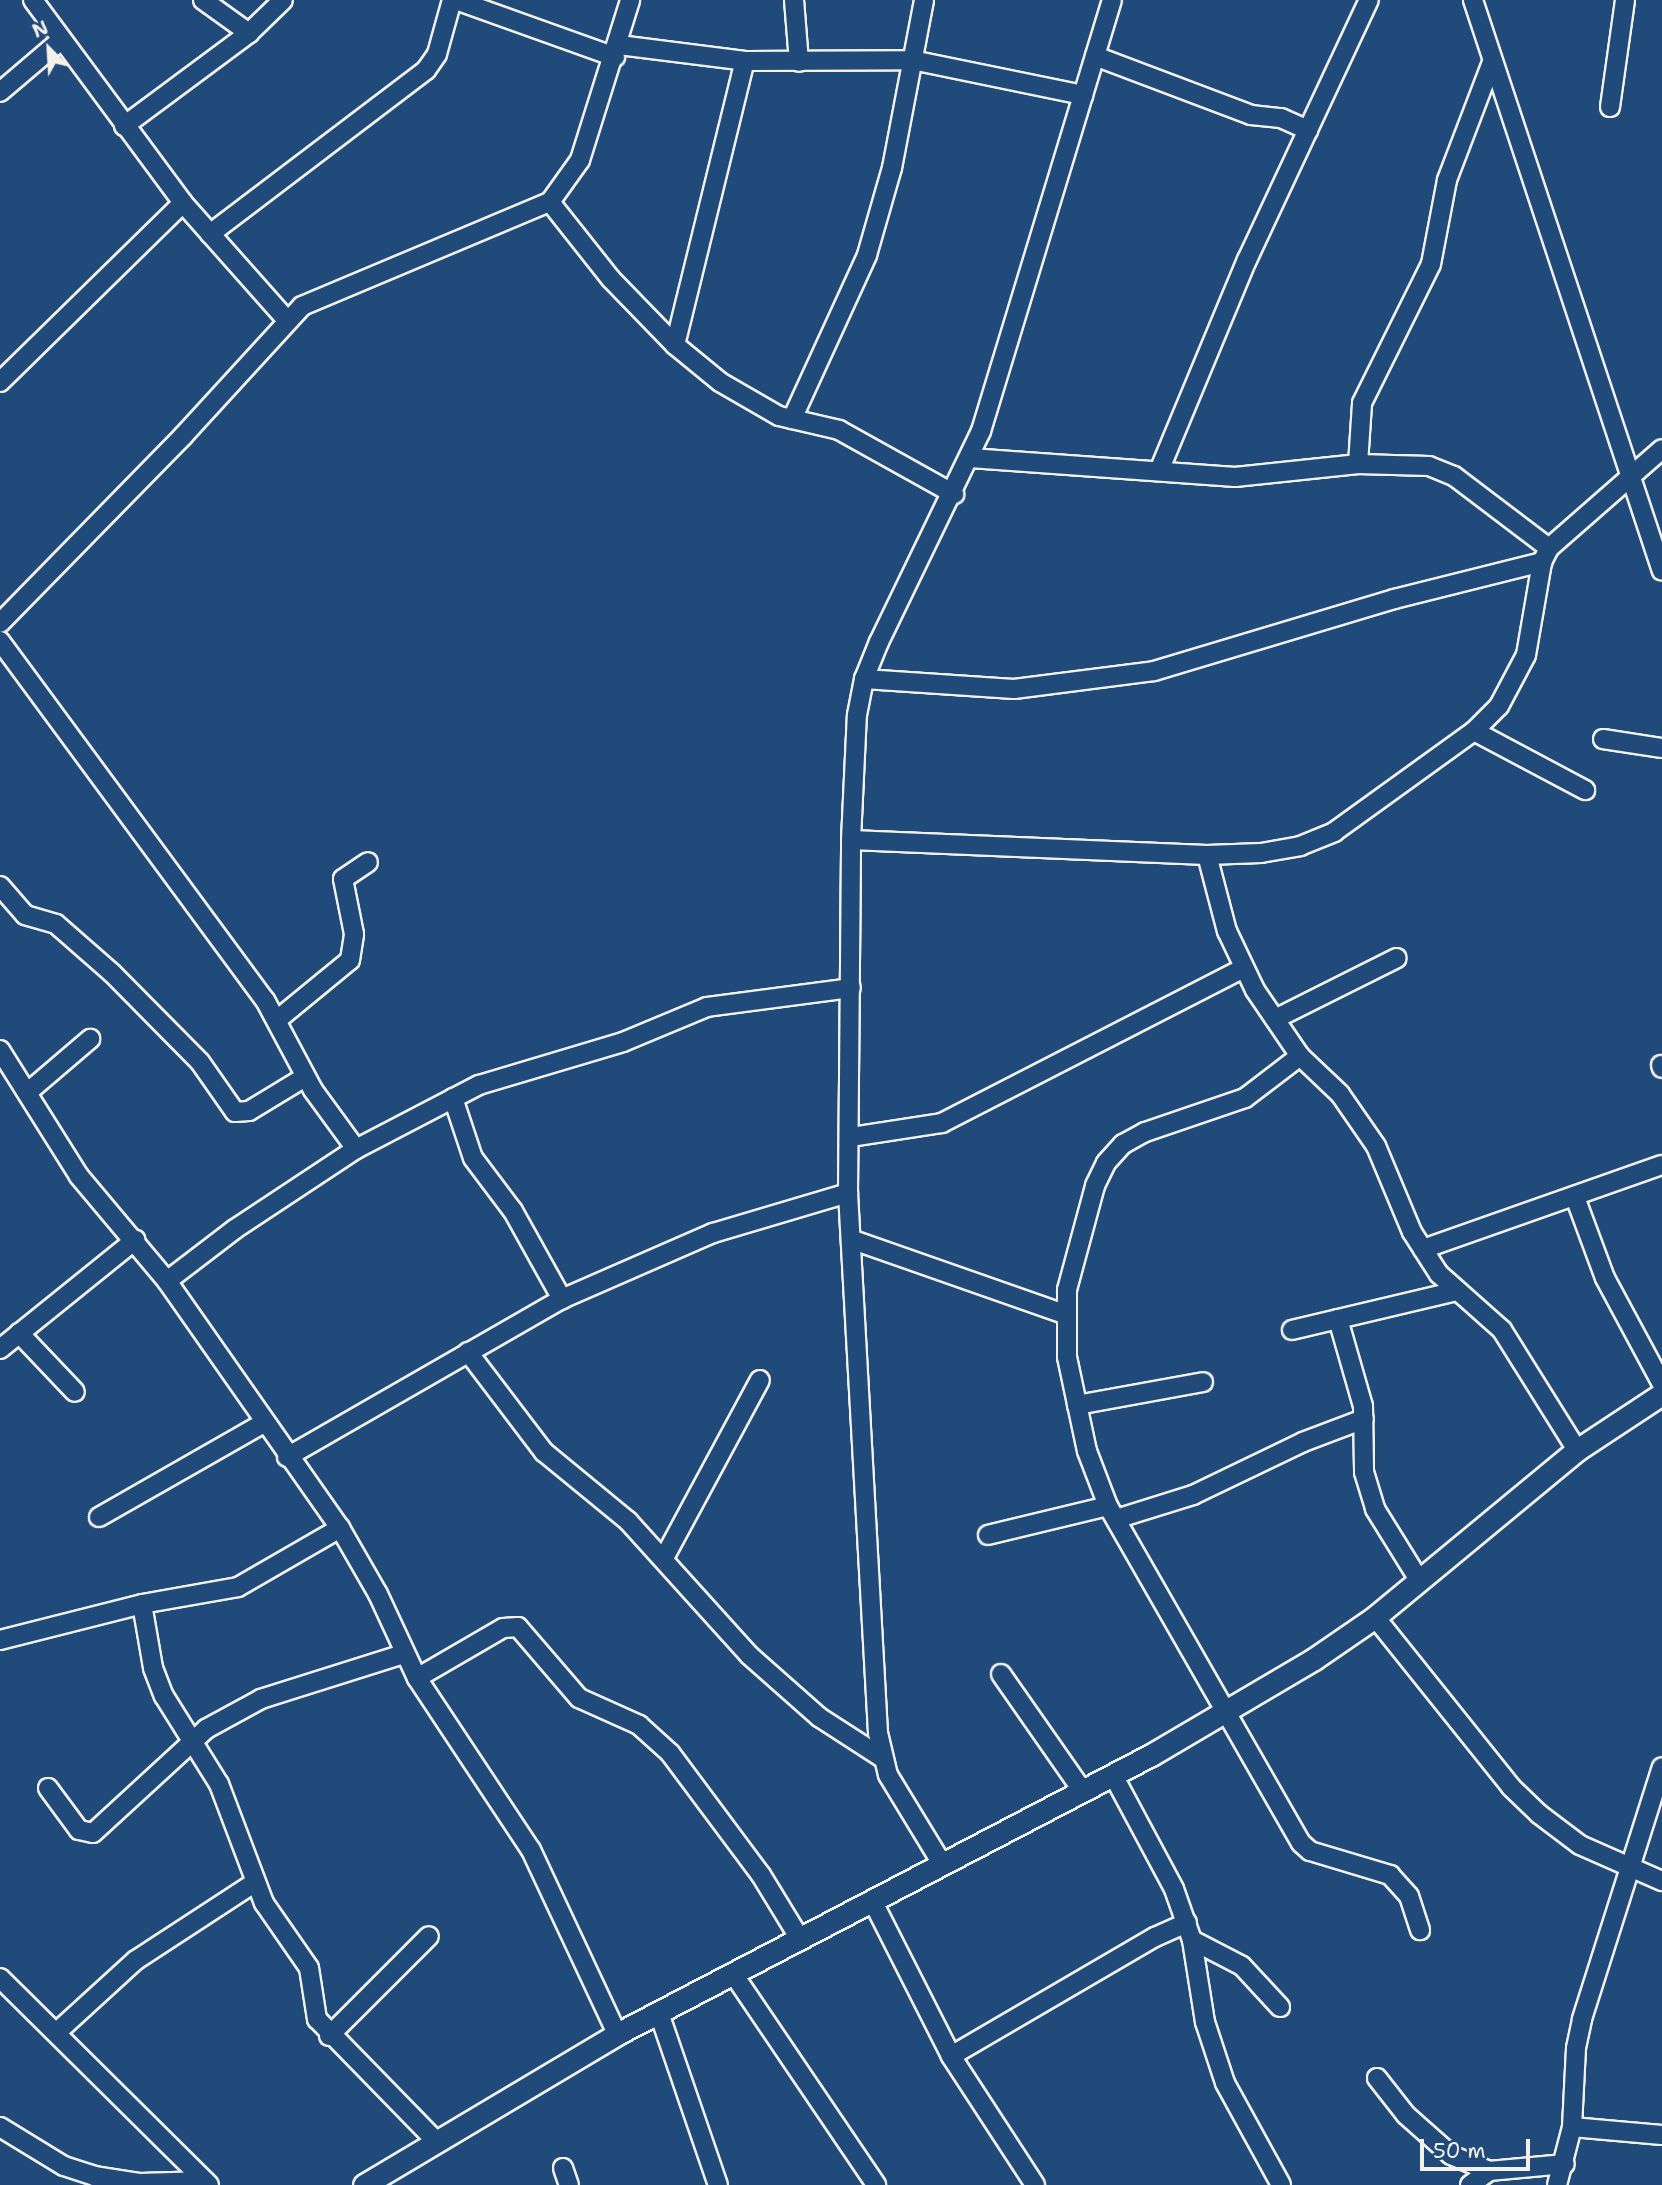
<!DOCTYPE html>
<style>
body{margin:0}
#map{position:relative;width:1662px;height:2185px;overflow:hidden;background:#1f4a7a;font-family:"Shantell Sans",sans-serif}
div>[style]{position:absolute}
.roads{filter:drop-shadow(2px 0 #f4f1e8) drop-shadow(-2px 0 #f4f1e8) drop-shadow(0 2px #f4f1e8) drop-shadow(0 -2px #f4f1e8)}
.minor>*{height:18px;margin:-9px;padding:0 9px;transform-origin:9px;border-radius:9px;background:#1f4a7a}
.tertiary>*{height:21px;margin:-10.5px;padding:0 10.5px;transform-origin:10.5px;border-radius:10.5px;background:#1f4a7a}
span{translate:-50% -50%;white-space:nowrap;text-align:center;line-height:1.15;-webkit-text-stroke:6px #1f4a7a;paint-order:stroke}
.north{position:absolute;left:14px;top:14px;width:70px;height:70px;-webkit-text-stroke:5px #1f4a7a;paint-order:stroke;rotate:336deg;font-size:19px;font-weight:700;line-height:28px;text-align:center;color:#f4f1e8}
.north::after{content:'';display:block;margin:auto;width:24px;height:32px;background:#f4f1e8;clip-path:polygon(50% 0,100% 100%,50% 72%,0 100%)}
.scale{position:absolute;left:1420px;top:2139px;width:110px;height:32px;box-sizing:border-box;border:4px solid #f4f1e8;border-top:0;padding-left:9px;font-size:21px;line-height:24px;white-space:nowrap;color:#f4f1e8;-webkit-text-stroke:5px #1f4a7a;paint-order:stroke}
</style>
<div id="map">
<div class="roads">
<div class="minor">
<i style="left:33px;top:0;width:252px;rotate:53.5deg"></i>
<i style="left:183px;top:203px;width:155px;rotate:48.4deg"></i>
<i style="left:203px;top:0;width:57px;rotate:35.7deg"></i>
<i style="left:456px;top:0;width:169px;rotate:19.7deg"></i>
<i style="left:794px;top:0;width:62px;rotate:85.4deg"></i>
<i style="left:1473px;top:0;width:601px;rotate:71.69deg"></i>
<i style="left:619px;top:45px;width:127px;rotate:7.2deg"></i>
<i style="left:745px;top:61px;width:167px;rotate:-0.3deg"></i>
<i style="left:912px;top:60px;width:175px;rotate:11.6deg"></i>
<i style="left:1095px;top:56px;width:167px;rotate:20.7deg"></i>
<i style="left:1251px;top:115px;width:30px;rotate:6deg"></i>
<i style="left:1281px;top:118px;width:30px;rotate:24deg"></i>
<i style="left:0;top:92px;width:80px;rotate:-40.4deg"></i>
<i style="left:1610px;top:107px;width:108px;rotate:-82deg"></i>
<i style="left:124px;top:126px;width:156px;rotate:-36.6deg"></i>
<i style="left:249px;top:33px;width:47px;rotate:-44.1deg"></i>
<i style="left:550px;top:202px;width:98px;rotate:51.6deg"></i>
<i style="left:611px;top:279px;width:92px;rotate:45.9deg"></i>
<i style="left:675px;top:345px;width:58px;rotate:39.4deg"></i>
<i style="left:720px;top:382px;width:68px;rotate:30deg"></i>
<i style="left:779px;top:416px;width:62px;rotate:13.1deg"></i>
<i style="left:839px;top:430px;width:132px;rotate:29.1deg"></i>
<i style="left:210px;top:234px;width:271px;rotate:-37.2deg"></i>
<i style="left:426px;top:70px;width:19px;rotate:-55deg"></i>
<i style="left:437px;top:54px;width:56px;rotate:-74.5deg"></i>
<i style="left:675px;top:345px;width:292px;rotate:-76.2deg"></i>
<i style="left:0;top:382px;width:256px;rotate:-44.4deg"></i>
<i style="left:792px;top:419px;width:180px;rotate:-65.4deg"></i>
<i style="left:867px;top:255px;width:91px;rotate:-74deg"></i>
<i style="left:892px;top:168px;width:171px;rotate:-79.2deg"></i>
<i style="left:970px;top:458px;width:266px;rotate:4.1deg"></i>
<i style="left:1235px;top:477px;width:124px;rotate:-6deg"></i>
<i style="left:1358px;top:464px;width:71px;rotate:1.6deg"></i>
<i style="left:1429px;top:466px;width:27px;rotate:22deg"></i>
<i style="left:1454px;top:476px;width:119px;rotate:37.2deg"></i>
<i style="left:1358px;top:464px;width:61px;rotate:-86.2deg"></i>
<i style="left:1362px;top:403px;width:155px;rotate:-63.6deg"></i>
<i style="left:1431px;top:264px;width:86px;rotate:-79.2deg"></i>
<i style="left:1447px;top:180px;width:126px;rotate:-69.1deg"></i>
<i style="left:1159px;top:471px;width:229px;rotate:-67.4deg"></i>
<i style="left:1247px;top:260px;width:287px;rotate:-64.9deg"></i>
<i style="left:0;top:623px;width:262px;rotate:-45.6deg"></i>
<i style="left:183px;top:436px;width:176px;rotate:-47.5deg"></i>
<i style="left:302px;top:306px;width:269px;rotate:-22.8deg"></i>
<i style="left:550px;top:202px;width:52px;rotate:-54.5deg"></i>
<i style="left:580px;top:160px;width:168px;rotate:-72.6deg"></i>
<i style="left:0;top:641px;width:446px;rotate:53.6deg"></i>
<i style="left:265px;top:1000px;width:102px;rotate:61.9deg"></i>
<i style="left:313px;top:1090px;width:73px;rotate:53.9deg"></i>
<i style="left:864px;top:679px;width:150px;rotate:3.8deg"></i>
<i style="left:1014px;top:689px;width:141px;rotate:-7.3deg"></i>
<i style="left:1154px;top:671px;width:251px;rotate:-16.7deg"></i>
<i style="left:1394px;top:599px;width:153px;rotate:-14deg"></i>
<i style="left:1474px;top:731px;width:126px;rotate:28deg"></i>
<i style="left:1603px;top:739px;width:60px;rotate:8.7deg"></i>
<i style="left:851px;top:840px;width:356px;rotate:2.4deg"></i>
<i style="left:1207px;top:855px;width:54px;rotate:-2.1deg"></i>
<i style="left:1261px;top:853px;width:40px;rotate:-10deg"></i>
<i style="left:1300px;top:846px;width:37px;rotate:-22deg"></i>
<i style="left:1334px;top:832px;width:173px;rotate:-35.8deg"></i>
<i style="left:1474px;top:731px;width:35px;rotate:-45deg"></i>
<i style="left:1499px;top:706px;width:58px;rotate:-62.1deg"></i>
<i style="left:1526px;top:655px;width:94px;rotate:-80.2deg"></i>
<i style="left:1542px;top:562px;width:16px;rotate:-63deg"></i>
<i style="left:1549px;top:548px;width:150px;rotate:-41.2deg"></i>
<i style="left:1207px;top:855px;width:79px;rotate:75.3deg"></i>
<i style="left:1227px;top:931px;width:65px;rotate:64.6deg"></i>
<i style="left:1255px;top:990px;width:80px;rotate:55.7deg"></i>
<i style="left:1300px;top:1056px;width:55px;rotate:43.5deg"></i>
<i style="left:1340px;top:1094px;width:63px;rotate:55.3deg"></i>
<i style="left:1376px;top:1146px;width:93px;rotate:67.3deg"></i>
<i style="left:1412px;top:1232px;width:50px;rotate:57.3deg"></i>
<i style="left:1439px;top:1274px;width:84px;rotate:41.6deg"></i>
<i style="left:1502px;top:1330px;width:142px;rotate:58deg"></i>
<i style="left:0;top:886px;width:38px;rotate:49deg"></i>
<i style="left:25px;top:915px;width:32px;rotate:16deg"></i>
<i style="left:56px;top:924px;width:74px;rotate:41.2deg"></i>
<i style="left:112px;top:973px;width:125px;rotate:45.3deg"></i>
<i style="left:200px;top:1062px;width:61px;rotate:55deg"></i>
<i style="left:235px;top:1112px;width:14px;rotate:-4deg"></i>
<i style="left:249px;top:1111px;width:66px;rotate:-31.3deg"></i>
<i style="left:1275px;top:1019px;width:136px;rotate:-26.6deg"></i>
<i style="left:277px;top:1020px;width:94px;rotate:-39.4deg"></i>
<i style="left:350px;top:960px;width:26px;rotate:-81deg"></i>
<i style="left:354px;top:934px;width:56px;rotate:-101.3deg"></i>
<i style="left:343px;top:879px;width:30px;rotate:-34deg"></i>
<i style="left:0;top:1050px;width:149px;rotate:57.9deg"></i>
<i style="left:79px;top:1176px;width:137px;rotate:50deg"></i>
<i style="left:167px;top:1281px;width:302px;rotate:55deg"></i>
<i style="left:340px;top:1528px;width:76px;rotate:60.1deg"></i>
<i style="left:378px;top:1594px;width:93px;rotate:65.1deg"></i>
<i style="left:417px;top:1678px;width:206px;rotate:56.5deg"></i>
<i style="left:531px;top:1850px;width:203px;rotate:64.9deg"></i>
<i style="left:1300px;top:1056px;width:69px;rotate:142.6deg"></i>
<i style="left:1245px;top:1098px;width:106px;rotate:161.2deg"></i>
<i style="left:1145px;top:1132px;width:25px;rotate:151deg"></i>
<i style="left:1123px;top:1144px;width:25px;rotate:132deg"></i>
<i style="left:1106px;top:1163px;width:25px;rotate:116deg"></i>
<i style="left:1095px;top:1186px;width:108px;rotate:105.1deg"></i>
<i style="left:1067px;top:1290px;width:67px;rotate:90deg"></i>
<i style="left:1067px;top:1357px;width:96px;rotate:78deg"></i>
<i style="left:1087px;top:1451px;width:59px;rotate:69.1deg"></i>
<i style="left:1108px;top:1506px;width:388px;rotate:60.2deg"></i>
<i style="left:1301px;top:1843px;width:12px;rotate:42deg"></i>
<i style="left:1310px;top:1851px;width:84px;rotate:16.7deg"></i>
<i style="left:1390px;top:1875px;width:28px;rotate:48deg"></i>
<i style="left:1409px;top:1896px;width:36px;rotate:72deg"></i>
<i style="left:1661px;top:1065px;width:3px;rotate:72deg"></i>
<i style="left:28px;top:1092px;width:82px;rotate:-40.5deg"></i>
<i style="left:453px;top:1098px;width:63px;rotate:71.6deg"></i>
<i style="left:473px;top:1158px;width:66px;rotate:53deg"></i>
<i style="left:513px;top:1211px;width:101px;rotate:60.9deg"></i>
<i style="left:851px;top:1137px;width:92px;rotate:-8.7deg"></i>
<i style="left:942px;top:1123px;width:339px;rotate:-27.2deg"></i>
<i style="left:1575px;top:1197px;width:86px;rotate:69.7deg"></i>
<i style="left:1605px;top:1278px;width:120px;rotate:61.7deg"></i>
<i style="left:853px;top:1240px;width:224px;rotate:19.3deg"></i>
<i style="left:1423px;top:1249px;width:253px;rotate:-19.4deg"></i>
<i style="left:167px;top:1281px;width:86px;rotate:-37.4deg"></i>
<i style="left:235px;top:1229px;width:145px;rotate:-33.5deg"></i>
<i style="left:356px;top:1149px;width:139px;rotate:-27.5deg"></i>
<i style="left:479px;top:1085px;width:150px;rotate:-16.6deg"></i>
<i style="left:623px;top:1042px;width:91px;rotate:-22.6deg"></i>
<i style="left:707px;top:1007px;width:145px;rotate:-7.5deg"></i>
<i style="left:1338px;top:1319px;width:91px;rotate:74deg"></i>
<i style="left:1363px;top:1406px;width:66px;rotate:89.1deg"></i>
<i style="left:1364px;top:1472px;width:39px;rotate:73deg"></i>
<i style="left:1375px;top:1509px;width:84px;rotate:58.2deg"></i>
<i style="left:1292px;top:1330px;width:170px;rotate:-13.3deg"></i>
<i style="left:19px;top:1333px;width:81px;rotate:46.5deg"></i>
<i style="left:0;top:1349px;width:174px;rotate:-38.9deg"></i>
<i style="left:468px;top:1352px;width:126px;rotate:52.8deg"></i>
<i style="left:544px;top:1452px;width:109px;rotate:39.4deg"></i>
<i style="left:628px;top:1521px;width:181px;rotate:47.9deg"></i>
<i style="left:749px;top:1655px;width:94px;rotate:41.5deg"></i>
<i style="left:819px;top:1717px;width:74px;rotate:32.8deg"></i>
<i style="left:1077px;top:1405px;width:128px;rotate:-10.3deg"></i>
<i style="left:287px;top:1457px;width:317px;rotate:-29.9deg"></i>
<i style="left:562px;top:1299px;width:165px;rotate:-23.6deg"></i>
<i style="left:713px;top:1233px;width:141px;rotate:-16.5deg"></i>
<i style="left:99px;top:1517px;width:190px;rotate:-29.7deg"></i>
<i style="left:1116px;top:1519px;width:81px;rotate:-17.3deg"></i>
<i style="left:1193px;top:1495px;width:122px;rotate:-25.7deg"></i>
<i style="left:1303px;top:1442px;width:65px;rotate:-20.7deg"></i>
<i style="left:988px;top:1535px;width:123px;rotate:-13.6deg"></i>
<i style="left:664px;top:1558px;width:202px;rotate:-61.7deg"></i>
<i style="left:142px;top:1604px;width:65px;rotate:80.2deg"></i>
<i style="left:153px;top:1668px;width:30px;rotate:69deg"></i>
<i style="left:164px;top:1696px;width:104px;rotate:58deg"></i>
<i style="left:219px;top:1784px;width:127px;rotate:69.3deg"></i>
<i style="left:264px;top:1903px;width:79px;rotate:55.3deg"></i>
<i style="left:309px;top:1968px;width:52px;rotate:81.1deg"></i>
<i style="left:317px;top:2019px;width:170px;rotate:45.7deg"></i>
<i style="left:1375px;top:1617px;width:218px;rotate:51.3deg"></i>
<i style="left:1511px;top:1787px;width:39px;rotate:44deg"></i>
<i style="left:1539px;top:1814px;width:51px;rotate:37.1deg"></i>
<i style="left:1580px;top:1845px;width:90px;rotate:23.7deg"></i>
<i style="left:0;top:1640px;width:146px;rotate:-14.2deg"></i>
<i style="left:142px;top:1604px;width:97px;rotate:-10deg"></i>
<i style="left:238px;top:1587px;width:118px;rotate:-30deg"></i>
<i style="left:1001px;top:1674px;width:141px;rotate:55.1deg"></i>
<i style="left:417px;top:1678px;width:99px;rotate:-30.2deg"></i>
<i style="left:503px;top:1628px;width:15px;rotate:-4deg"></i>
<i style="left:518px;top:1627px;width:94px;rotate:49.3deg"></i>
<i style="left:579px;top:1698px;width:66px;rotate:24.2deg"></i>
<i style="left:639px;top:1725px;width:42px;rotate:42.1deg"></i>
<i style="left:670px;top:1753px;width:152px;rotate:53.3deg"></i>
<i style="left:761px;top:1875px;width:75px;rotate:58.6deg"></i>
<i style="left:1113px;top:1775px;width:129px;rotate:61.8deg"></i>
<i style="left:1174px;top:1889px;width:54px;rotate:70.6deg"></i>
<i style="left:1192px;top:1940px;width:83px;rotate:81deg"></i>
<i style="left:1205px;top:2022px;width:64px;rotate:71.8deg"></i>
<i style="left:1225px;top:2083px;width:116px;rotate:61.2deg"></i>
<i style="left:48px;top:1788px;width:52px;rotate:53.6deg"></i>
<i style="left:79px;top:1830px;width:14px;rotate:12deg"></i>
<i style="left:93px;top:1833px;width:154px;rotate:-42.6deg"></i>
<i style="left:206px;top:1729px;width:63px;rotate:-28.6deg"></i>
<i style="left:261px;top:1699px;width:150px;rotate:-17.5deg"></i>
<i style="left:941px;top:1862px;width:102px;rotate:-121.3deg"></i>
<i style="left:888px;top:1775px;width:43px;rotate:-103.4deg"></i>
<i style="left:878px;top:1733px;width:541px;rotate:-93.18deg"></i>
<i style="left:848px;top:1193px;width:353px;rotate:-89.5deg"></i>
<i style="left:851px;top:840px;width:125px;rotate:-87.3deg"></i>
<i style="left:857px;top:715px;width:37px;rotate:-79deg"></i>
<i style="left:864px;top:679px;width:40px;rotate:-68deg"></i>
<i style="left:879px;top:642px;width:234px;rotate:-64.2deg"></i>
<i style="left:981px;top:431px;width:450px;rotate:-73.1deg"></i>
<i style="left:872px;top:1900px;width:175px;rotate:63.1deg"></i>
<i style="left:951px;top:2056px;width:154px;rotate:56.9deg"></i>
<i style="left:1192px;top:1940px;width:56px;rotate:27.5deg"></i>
<i style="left:1242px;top:1966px;width:56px;rotate:47.2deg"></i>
<i style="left:734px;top:1975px;width:254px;rotate:55.9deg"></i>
<i style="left:0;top:1978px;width:294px;rotate:44.7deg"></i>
<i style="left:659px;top:2013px;width:182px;rotate:71.1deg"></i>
<i style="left:56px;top:2033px;width:108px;rotate:-42.4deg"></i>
<i style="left:136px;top:1960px;width:141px;rotate:-33.1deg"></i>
<i style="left:329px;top:2036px;width:141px;rotate:-45deg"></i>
<i style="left:951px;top:2056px;width:236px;rotate:-30.3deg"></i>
<i style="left:1155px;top:1937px;width:35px;rotate:-24deg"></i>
<i style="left:1377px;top:2078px;width:47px;rotate:51.9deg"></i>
<i style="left:1406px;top:2115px;width:60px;rotate:41.6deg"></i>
<i style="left:1451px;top:2155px;width:41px;rotate:22.8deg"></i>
<i style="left:1489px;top:2171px;width:76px;rotate:-5.3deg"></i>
<i style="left:0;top:2127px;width:75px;rotate:31.4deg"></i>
<i style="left:64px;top:2166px;width:32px;rotate:18deg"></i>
<i style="left:94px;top:2176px;width:47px;rotate:8.7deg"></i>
<i style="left:140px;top:2183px;width:65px;rotate:-1.8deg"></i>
<i style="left:1572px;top:2127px;width:90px;rotate:5.1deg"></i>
<i style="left:563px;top:2168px;width:18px;rotate:71deg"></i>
<i style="left:1470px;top:2185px;width:24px;rotate:-36deg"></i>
<i style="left:1557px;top:2185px;width:60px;rotate:-75.5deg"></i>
<i style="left:1572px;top:2127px;width:79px;rotate:-87.1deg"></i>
<i style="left:1576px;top:2048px;width:30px;rotate:-78deg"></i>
<i style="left:1582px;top:2019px;width:264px;rotate:-72.4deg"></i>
</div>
<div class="tertiary">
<i style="left:364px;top:2185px;width:295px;rotate:-30.8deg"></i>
<i style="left:617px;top:2034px;width:602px;rotate:-27.59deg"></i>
<i style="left:1151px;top:1755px;width:189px;rotate:-30.5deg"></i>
<i style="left:1314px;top:1659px;width:74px;rotate:-34.5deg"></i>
<i style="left:1375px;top:1617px;width:262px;rotate:-39.6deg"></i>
<i style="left:1577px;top:1450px;width:102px;rotate:-33.4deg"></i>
</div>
</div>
<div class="north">N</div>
<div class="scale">50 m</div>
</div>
